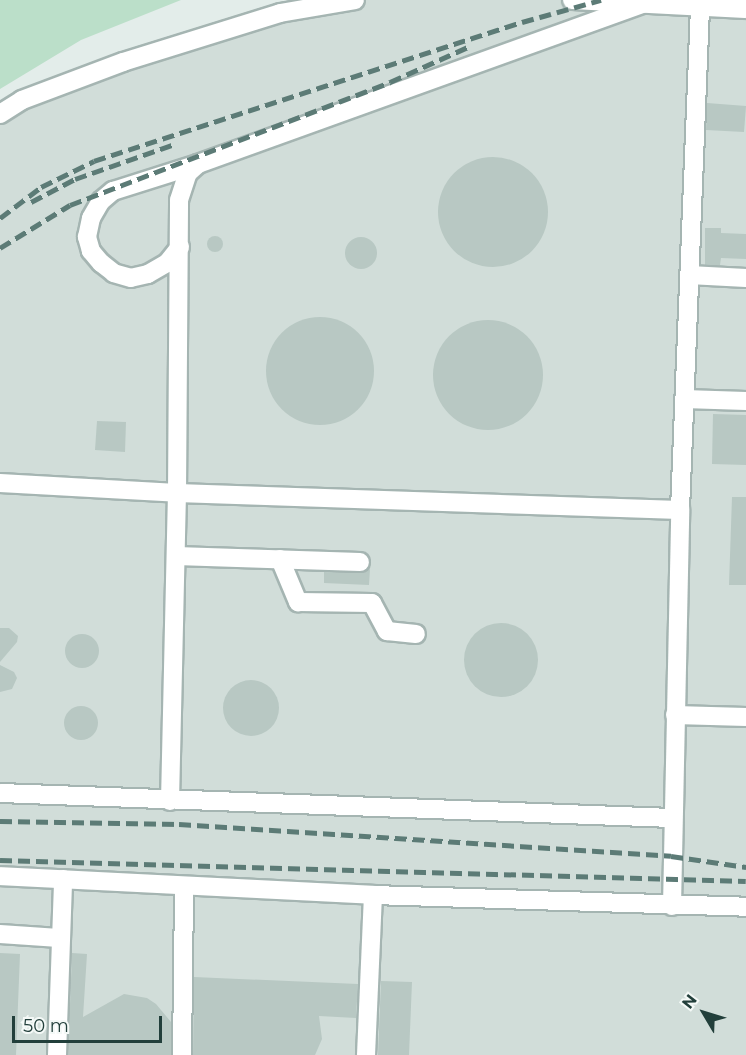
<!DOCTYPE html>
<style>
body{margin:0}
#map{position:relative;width:746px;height:1055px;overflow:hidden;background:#e3edea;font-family:Montserrat,sans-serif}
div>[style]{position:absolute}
.built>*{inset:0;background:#d1ddd9}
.green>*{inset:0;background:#bbdfc9}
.building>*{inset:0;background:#b8c8c3}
.round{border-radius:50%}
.roads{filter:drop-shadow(2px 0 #a5b5b2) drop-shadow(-2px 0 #a5b5b2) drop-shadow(0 2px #a5b5b2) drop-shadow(0 -2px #a5b5b2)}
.minor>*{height:18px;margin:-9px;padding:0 9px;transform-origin:9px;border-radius:9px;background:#fff}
.rail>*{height:4.5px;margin-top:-2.25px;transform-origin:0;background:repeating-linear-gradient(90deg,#5c7b76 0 12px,transparent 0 18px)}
span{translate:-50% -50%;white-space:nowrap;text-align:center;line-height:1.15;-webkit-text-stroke:4.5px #f4f9f7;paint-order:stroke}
.north{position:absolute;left:674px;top:983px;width:60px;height:60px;-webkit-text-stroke:4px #f4f9f7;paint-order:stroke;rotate:308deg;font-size:16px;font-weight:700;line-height:24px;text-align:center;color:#223f3b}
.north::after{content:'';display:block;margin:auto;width:21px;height:27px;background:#223f3b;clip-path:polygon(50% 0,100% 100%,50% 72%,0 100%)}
.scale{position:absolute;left:12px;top:1016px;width:150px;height:27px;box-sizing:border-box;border:3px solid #223f3b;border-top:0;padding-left:8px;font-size:18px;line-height:21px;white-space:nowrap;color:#223f3b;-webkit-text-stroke:4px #f4f9f7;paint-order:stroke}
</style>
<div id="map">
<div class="built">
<i style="clip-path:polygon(289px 0,746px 0,746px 1055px,0 1055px,0 112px,158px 61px)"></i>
</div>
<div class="green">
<i style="clip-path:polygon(0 0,181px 0,81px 40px,0 89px)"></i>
</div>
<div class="building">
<i style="clip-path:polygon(707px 103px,746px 106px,744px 132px,706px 130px)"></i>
<i class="round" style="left:438px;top:157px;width:110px;height:110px"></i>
<i style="clip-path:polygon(705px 228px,721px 228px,721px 233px,746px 234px,746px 259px,721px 258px,720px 265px,705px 265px)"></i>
<i class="round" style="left:207px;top:236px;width:16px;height:16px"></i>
<i class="round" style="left:345px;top:237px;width:32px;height:32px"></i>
<i class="round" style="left:266px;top:317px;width:108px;height:108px"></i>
<i class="round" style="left:433px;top:320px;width:110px;height:110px"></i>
<i style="clip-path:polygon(713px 414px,746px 415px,746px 465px,712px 464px)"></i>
<i style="clip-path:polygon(97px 421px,126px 422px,125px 452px,95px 450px)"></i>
<i style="clip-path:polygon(732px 497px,746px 497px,746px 585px,729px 585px)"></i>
<i style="clip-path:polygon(370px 569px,369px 585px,324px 583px,324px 572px,360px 573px)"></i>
<i class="round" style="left:464px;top:623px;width:74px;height:74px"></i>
<i style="clip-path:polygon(0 628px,9px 628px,18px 636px,17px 642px,0 662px)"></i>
<i class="round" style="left:65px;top:634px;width:34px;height:34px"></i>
<i style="clip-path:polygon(0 665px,14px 672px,17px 678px,12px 689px,0 692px)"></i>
<i class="round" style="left:223px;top:680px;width:56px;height:56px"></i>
<i class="round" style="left:64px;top:706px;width:34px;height:34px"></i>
<i style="clip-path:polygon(0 953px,20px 954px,16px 1055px,0 1055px)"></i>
<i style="clip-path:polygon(72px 953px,87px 954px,83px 1017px,124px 994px,147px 998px,156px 1004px,171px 1022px,171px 1055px,68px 1055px)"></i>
<i style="clip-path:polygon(194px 977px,358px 984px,356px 1018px,319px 1016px,322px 1039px,315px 1055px,193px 1055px)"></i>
<i style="clip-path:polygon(381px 981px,412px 982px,409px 1055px,378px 1055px)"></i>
</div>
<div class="roads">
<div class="minor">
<i style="left:572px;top:0;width:174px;rotate:3deg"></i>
<i style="left:0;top:114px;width:26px;rotate:-32deg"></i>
<i style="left:22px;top:100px;width:108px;rotate:-20.6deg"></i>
<i style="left:123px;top:62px;width:164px;rotate:-17.3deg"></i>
<i style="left:280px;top:13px;width:76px;rotate:-9.8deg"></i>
<i style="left:180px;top:247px;width:21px;rotate:129deg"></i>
<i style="left:167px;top:263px;width:22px;rotate:150deg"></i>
<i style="left:148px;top:274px;width:17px;rotate:167deg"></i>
<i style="left:131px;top:278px;width:18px;rotate:-164deg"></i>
<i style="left:114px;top:273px;width:16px;rotate:-142deg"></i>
<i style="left:101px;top:263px;width:16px;rotate:-130deg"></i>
<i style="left:91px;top:251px;width:15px;rotate:-106deg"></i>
<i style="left:87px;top:237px;width:19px;rotate:-78deg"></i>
<i style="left:91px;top:218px;width:20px;rotate:-60deg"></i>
<i style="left:101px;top:201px;width:16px;rotate:-40deg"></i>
<i style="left:113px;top:191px;width:89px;rotate:-17.6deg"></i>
<i style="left:689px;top:275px;width:57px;rotate:3deg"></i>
<i style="left:684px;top:399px;width:62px;rotate:1.8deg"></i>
<i style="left:0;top:483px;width:177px;rotate:3.2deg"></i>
<i style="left:177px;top:493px;width:503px;rotate:1.94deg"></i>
<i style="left:176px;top:556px;width:184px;rotate:1.9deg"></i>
<i style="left:280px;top:559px;width:47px;rotate:67.3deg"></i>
<i style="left:298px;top:602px;width:74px;rotate:0.8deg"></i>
<i style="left:372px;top:603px;width:32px;rotate:62deg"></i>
<i style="left:387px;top:631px;width:29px;rotate:6deg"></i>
<i style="left:675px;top:715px;width:71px;rotate:1.6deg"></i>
<i style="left:0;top:793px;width:673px;rotate:2.13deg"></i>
<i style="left:170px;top:801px;width:308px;rotate:-88.7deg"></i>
<i style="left:177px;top:493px;width:293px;rotate:-89.6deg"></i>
<i style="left:179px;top:200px;width:28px;rotate:-72deg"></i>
<i style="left:188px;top:173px;width:13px;rotate:-42deg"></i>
<i style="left:198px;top:164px;width:472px;rotate:-19.8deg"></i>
<i style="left:0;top:876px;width:373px;rotate:2.9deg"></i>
<i style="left:373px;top:895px;width:373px;rotate:1.8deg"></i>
<i style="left:672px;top:906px;width:396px;rotate:-88.8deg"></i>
<i style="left:680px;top:510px;width:503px;rotate:-87.72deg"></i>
<i style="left:0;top:934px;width:59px;rotate:3.9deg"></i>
<i style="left:57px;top:1055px;width:176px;rotate:-88deg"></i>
<i style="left:182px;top:1055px;width:169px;rotate:-89.3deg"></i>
<i style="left:366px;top:1055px;width:160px;rotate:-87.5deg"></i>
</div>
</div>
<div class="rail">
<i style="left:31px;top:202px;width:50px;rotate:-27.6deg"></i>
<i style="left:75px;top:179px;width:106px;rotate:-19.3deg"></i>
<i style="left:0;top:218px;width:51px;rotate:-37.1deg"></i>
<i style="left:41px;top:187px;width:59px;rotate:-26.1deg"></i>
<i style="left:94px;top:161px;width:450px;rotate:-18deg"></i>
<i style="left:522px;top:22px;width:82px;rotate:-15.6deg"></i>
<i style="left:0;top:248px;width:82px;rotate:-31.6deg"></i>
<i style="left:70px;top:205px;width:343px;rotate:-21deg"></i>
<i style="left:390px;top:82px;width:88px;rotate:-24.2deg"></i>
<i style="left:0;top:821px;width:179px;rotate:1deg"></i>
<i style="left:179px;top:824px;width:493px;rotate:3.7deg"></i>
<i style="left:671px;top:856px;width:76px;rotate:8.3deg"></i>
<i style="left:0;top:860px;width:746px;rotate:1.61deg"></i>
</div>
<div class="north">N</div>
<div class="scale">50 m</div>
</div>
